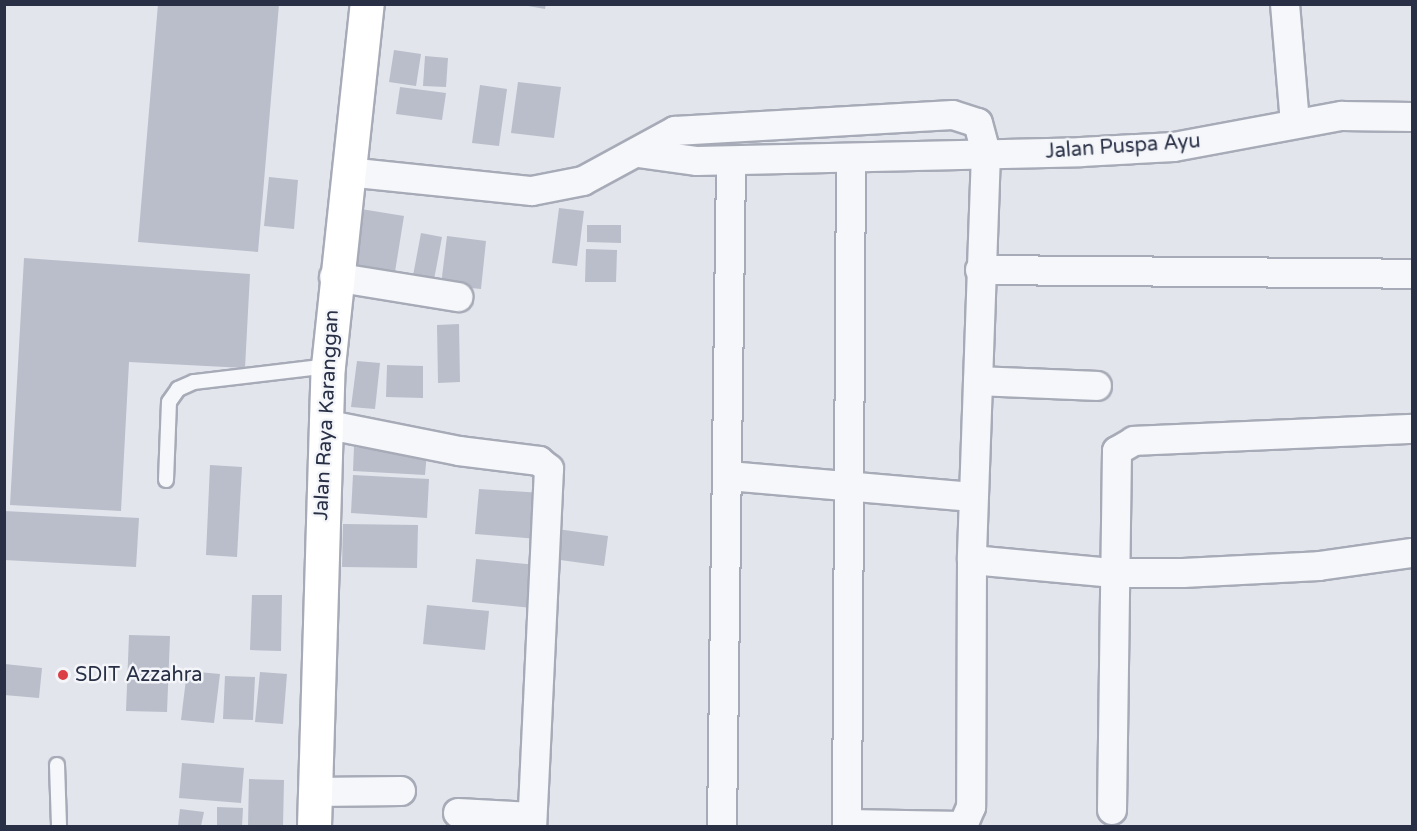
<!DOCTYPE html>
<style>
body{margin:0}
#map{position:relative;width:1417px;height:831px;overflow:hidden;background:#e3e5ec;font-family:"Varela Round",sans-serif}
div>[style]{position:absolute}
.building>*{inset:0;background:#b9beca}
.roads{filter:drop-shadow(2px 0 #a7abb7) drop-shadow(-2px 0 #a7abb7) drop-shadow(0 2px #a7abb7) drop-shadow(0 -2px #a7abb7)}
.lane>*{height:14px;margin:-7px;padding:0 7px;transform-origin:7px;border-radius:7px;background:#f6f7fa}
.street>*{height:28px;margin:-14px;padding:0 14px;transform-origin:14px;border-radius:14px;background:#f6f7fa}
.secondary>*{height:33px;margin:-16.5px;padding:0 16.5px;transform-origin:16.5px;border-radius:16.5px;background:#fff}
.dots>*{width:16px;height:16px;translate:-50% -50%;box-sizing:border-box;border:3px solid #f3f5f9;border-radius:50%}
span{translate:-50% -50%;white-space:nowrap;text-align:center;line-height:1.15;-webkit-text-stroke:5px #f3f5f9;paint-order:stroke}
.street-label{font-size:20px;color:#293046}
.poi-label{font-size:20px;color:#293046}
.left{translate:0 -50%;text-align:left}
.frame{position:absolute;inset:0;border:6px solid #293046;pointer-events:none}
</style>
<div id="map">
<div class="building">
<i style="clip-path:polygon(158px 4px,279px 4px,258px 252px,138px 242px)"></i>
<i style="clip-path:polygon(517px 4px,546px 4px,545px 9px)"></i>
<i style="clip-path:polygon(394px 50px,421px 54px,416px 86px,389px 82px)"></i>
<i style="clip-path:polygon(425px 56px,448px 58px,446px 87px,423px 86px)"></i>
<i style="clip-path:polygon(518px 82px,561px 87px,554px 138px,511px 133px)"></i>
<i style="clip-path:polygon(480px 85px,507px 89px,499px 146px,472px 143px)"></i>
<i style="clip-path:polygon(400px 87px,446px 93px,442px 120px,396px 114px)"></i>
<i style="clip-path:polygon(269px 177px,298px 180px,294px 229px,264px 226px)"></i>
<i style="clip-path:polygon(559px 208px,584px 211px,577px 266px,552px 263px)"></i>
<i style="clip-path:polygon(361px 209px,404px 216px,394px 278px,351px 271px)"></i>
<i style="clip-path:polygon(587px 225px,621px 225px,621px 243px,587px 242px)"></i>
<i style="clip-path:polygon(421px 233px,442px 237px,433px 285px,412px 281px)"></i>
<i style="clip-path:polygon(447px 236px,486px 241px,481px 289px,441px 285px)"></i>
<i style="clip-path:polygon(586px 249px,617px 250px,616px 282px,585px 282px)"></i>
<i style="clip-path:polygon(24px 258px,250px 274px,245px 368px,129px 362px,121px 511px,10px 505px)"></i>
<i style="clip-path:polygon(459px 324px,460px 382px,438px 383px,437px 325px)"></i>
<i style="clip-path:polygon(357px 361px,380px 363px,375px 409px,351px 407px)"></i>
<i style="clip-path:polygon(387px 365px,423px 366px,423px 398px,386px 397px)"></i>
<i style="clip-path:polygon(354px 447px,427px 452px,425px 475px,353px 471px)"></i>
<i style="clip-path:polygon(210px 465px,242px 467px,237px 557px,206px 555px)"></i>
<i style="clip-path:polygon(353px 475px,429px 479px,427px 518px,351px 513px)"></i>
<i style="clip-path:polygon(479px 489px,542px 493px,538px 539px,475px 534px)"></i>
<i style="clip-path:polygon(4px 511px,139px 518px,136px 567px,4px 560px)"></i>
<i style="clip-path:polygon(343px 524px,418px 525px,417px 568px,342px 567px)"></i>
<i style="clip-path:polygon(557px 529px,608px 536px,604px 566px,553px 559px)"></i>
<i style="clip-path:polygon(476px 559px,537px 565px,532px 608px,472px 602px)"></i>
<i style="clip-path:polygon(252px 595px,282px 595px,281px 651px,250px 650px)"></i>
<i style="clip-path:polygon(427px 605px,489px 611px,485px 650px,423px 644px)"></i>
<i style="clip-path:polygon(129px 635px,170px 636px,167px 712px,126px 711px)"></i>
<i style="clip-path:polygon(5px 664px,42px 668px,39px 698px,4px 695px)"></i>
<i style="clip-path:polygon(187px 671px,220px 674px,214px 723px,181px 720px)"></i>
<i style="clip-path:polygon(260px 672px,287px 674px,283px 724px,255px 722px)"></i>
<i style="clip-path:polygon(225px 676px,255px 677px,253px 720px,223px 719px)"></i>
<i style="clip-path:polygon(182px 763px,244px 768px,241px 803px,179px 798px)"></i>
<i style="clip-path:polygon(249px 779px,284px 780px,283px 826px,248px 826px)"></i>
<i style="clip-path:polygon(217px 807px,243px 808px,242px 826px,217px 826px)"></i>
<i style="clip-path:polygon(180px 809px,204px 812px,201px 826px,178px 826px)"></i>
</div>
<div class="roads">
<div class="lane">
<i style="left:166px;top:480px;width:78px;rotate:-87.8deg"></i>
<i style="left:169px;top:402px;width:16px;rotate:-55deg"></i>
<i style="left:178px;top:389px;width:17px;rotate:-24deg"></i>
<i style="left:194px;top:382px;width:135px;rotate:-6.8deg"></i>
<i style="left:57px;top:765px;width:61px;rotate:88.1deg"></i>
</div>
<div class="street">
<i style="left:1285px;top:4px;width:119px;rotate:85.2deg"></i>
<i style="left:638px;top:153px;width:60px;rotate:7.7deg"></i>
<i style="left:697px;top:161px;width:384px;rotate:-1.3deg"></i>
<i style="left:1081px;top:152px;width:93px;rotate:-3.1deg"></i>
<i style="left:1174px;top:147px;width:171px;rotate:-10.5deg"></i>
<i style="left:1342px;top:116px;width:70px;rotate:0.8deg"></i>
<i style="left:347px;top:172px;width:186px;rotate:5.9deg"></i>
<i style="left:532px;top:191px;width:52px;rotate:-11.1deg"></i>
<i style="left:583px;top:181px;width:105px;rotate:-28.5deg"></i>
<i style="left:675px;top:131px;width:278px;rotate:-3.3deg"></i>
<i style="left:953px;top:115px;width:26px;rotate:18deg"></i>
<i style="left:978px;top:123px;width:31px;rotate:75deg"></i>
<i style="left:986px;top:153px;width:407px;rotate:92deg"></i>
<i style="left:972px;top:560px;width:247px;rotate:90.2deg"></i>
<i style="left:971px;top:807px;width:21px;rotate:113deg"></i>
<i style="left:963px;top:826px;width:116px;rotate:-179deg"></i>
<i style="left:980px;top:270px;width:432px;rotate:0.5deg"></i>
<i style="left:334px;top:277px;width:126px;rotate:9.2deg"></i>
<i style="left:978px;top:381px;width:119px;rotate:2.4deg"></i>
<i style="left:324px;top:424px;width:138px;rotate:11.3deg"></i>
<i style="left:459px;top:451px;width:81px;rotate:7.1deg"></i>
<i style="left:539px;top:461px;width:13px;rotate:39deg"></i>
<i style="left:549px;top:469px;width:357px;rotate:92.7deg"></i>
<i style="left:728px;top:476px;width:246px;rotate:4.9deg"></i>
<i style="left:972px;top:560px;width:140px;rotate:5.3deg"></i>
<i style="left:1111px;top:573px;width:72px"></i>
<i style="left:1183px;top:573px;width:136px;rotate:-2.9deg"></i>
<i style="left:1319px;top:566px;width:94px;rotate:-8deg"></i>
<i style="left:314px;top:792px;width:87px;rotate:-0.7deg"></i>
<i style="left:1112px;top:810px;width:359px;rotate:-89.2deg"></i>
<i style="left:1117px;top:451px;width:20px;rotate:-30deg"></i>
<i style="left:1134px;top:441px;width:278px;rotate:-2.5deg"></i>
<i style="left:458px;top:813px;width:74px;rotate:3.1deg"></i>
<i style="left:722px;top:826px;width:665px;rotate:-89.22deg"></i>
<i style="left:847px;top:826px;width:668px;rotate:-89.66deg"></i>
</div>
<div class="secondary">
<i style="left:314px;top:826px;width:460px;rotate:-88.3deg"></i>
<i style="left:328px;top:366px;width:364px;rotate:-83.9deg"></i>
</div>
</div>
<div class="dots">
<i style="left:63px;top:675px;background:#db3e45"></i>
</div>
<div class="street-label">
<span style="left:1123px;top:147px;rotate:-4deg">Jalan Puspa Ayu</span>
<span style="left:327px;top:415px;rotate:-87deg">Jalan Raya Karanggan</span>
</div>
<div class="poi-label">
<span class="left" style="left:75px;top:675px">SDIT Azzahra</span>
</div>
<div class="frame"></div>
</div>
